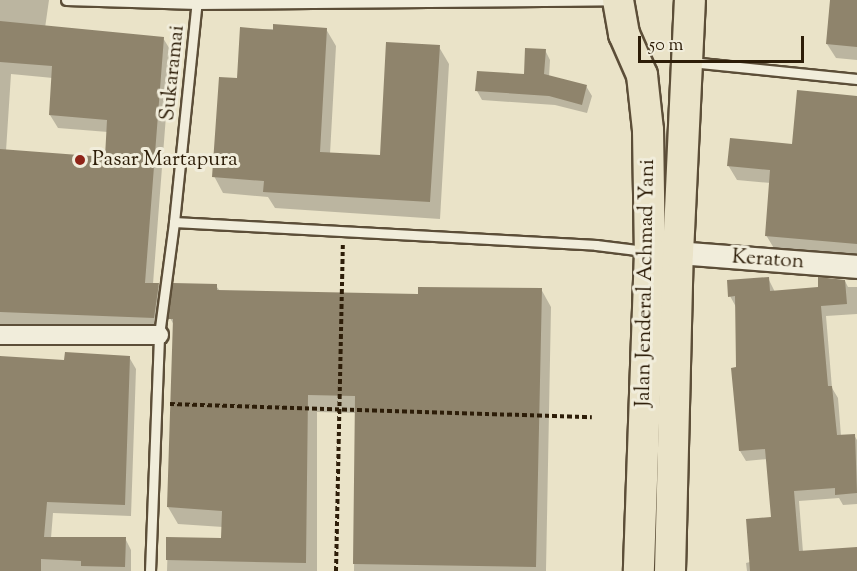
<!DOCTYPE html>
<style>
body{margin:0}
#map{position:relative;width:857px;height:571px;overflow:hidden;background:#eae3c8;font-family:"Sorts Mill Goudy",serif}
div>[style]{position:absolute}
.shadow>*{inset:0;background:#0003}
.building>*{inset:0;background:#8f846c}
.path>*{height:4px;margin-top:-2px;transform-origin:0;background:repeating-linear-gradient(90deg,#2d1d08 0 4.5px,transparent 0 7.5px)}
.roads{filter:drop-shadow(2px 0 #5c4e38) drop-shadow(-2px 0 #5c4e38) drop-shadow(0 2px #5c4e38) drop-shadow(0 -2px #5c4e38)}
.service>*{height:9px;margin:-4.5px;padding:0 4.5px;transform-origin:4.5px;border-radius:4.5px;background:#f1eddb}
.minor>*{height:18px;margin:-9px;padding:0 9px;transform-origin:9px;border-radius:9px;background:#f1eddb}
.tertiary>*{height:22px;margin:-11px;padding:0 11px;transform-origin:11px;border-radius:11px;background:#f1eddb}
.trunk>*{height:30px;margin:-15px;padding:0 15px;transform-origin:15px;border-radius:15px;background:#eae3c8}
.dots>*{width:16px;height:16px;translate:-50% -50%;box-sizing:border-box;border:3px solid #f1eddb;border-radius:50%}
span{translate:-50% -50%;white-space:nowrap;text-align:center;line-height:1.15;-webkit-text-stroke:6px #f1eddb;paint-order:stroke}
.street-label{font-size:21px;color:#2d1d08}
.poi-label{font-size:21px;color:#2d1d08}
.left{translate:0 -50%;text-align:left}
.scale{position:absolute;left:638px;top:36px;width:166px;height:27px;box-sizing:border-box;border:3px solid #2d1d08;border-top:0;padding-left:8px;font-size:18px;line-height:21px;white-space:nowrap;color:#2d1d08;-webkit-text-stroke:4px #f1eddb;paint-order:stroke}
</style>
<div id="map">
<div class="shadow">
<i style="clip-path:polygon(evenodd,0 0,49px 0,45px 28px,163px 38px,171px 51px,153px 284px,158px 285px,166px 297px,161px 330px,91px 325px,0 326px,0 0,11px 74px,53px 78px,50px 115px,58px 128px,108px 132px,106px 159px,6px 151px,11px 74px)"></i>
<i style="clip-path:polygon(831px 0,857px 0,857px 60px,836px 58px,827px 44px)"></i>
<i style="clip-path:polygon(241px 29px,326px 29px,336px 46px,330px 154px,381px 157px,439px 47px,449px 64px,440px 219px,275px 208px,268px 197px,223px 193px,214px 176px,238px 80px)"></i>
<i style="clip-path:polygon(545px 50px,550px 60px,549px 77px,586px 86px,592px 96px,587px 113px,555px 105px,482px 100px,477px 91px,525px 75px)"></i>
<i style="clip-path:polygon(857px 97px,857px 258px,775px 250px,766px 235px,771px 183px,737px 180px,728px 165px,793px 146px)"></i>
<i style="clip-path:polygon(768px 278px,775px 292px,820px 288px,845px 281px,848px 287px,857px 287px,857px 314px,826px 316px,832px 388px,838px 398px,841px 436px,854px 435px,857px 440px,857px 504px,843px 505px,839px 498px,799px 501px,803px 552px,857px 548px,857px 571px,747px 571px,746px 563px,750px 562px,772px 519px,768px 459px,746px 461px,740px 451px,736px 307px,730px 296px)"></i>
<i style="clip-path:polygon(216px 286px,220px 291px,419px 295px,541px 289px,551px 307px,546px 571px,354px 571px,356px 413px,317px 412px,317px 571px,167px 571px,168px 539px,222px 540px,223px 527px,178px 524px,168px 507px,175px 327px,170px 318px)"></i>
<i style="clip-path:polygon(129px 357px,136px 369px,131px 516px,53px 513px,51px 538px,125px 538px,131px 550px,131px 571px,0 571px,0 358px,66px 362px)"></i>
</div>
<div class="building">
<i style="clip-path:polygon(830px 0,857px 0,857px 47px,826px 44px)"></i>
<i style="clip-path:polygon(0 21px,164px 37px,145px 283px,159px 283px,154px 318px,0 312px,0 149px,105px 157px,107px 120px,49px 115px,52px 66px,0 62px)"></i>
<i style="clip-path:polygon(273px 24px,327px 28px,320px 152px,380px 155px,386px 42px,440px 45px,430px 202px,263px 192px,264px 181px,212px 177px,219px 77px,237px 78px,240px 27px,273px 30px)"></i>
<i style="clip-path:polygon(525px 48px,546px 49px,544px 74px,587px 85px,582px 105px,549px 96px,475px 91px,477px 71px,524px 74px)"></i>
<i style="clip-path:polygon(797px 90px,857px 96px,857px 244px,765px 236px,770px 170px,727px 166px,730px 138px,792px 144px)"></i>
<i style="clip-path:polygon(769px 277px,770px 291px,818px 287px,818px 277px,845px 280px,847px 304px,821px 306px,828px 386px,832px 386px,837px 435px,855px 434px,857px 493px,835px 495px,835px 488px,794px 491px,799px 551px,857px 547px,857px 571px,750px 571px,746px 519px,771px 517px,765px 449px,739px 451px,731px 368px,736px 367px,735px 296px,728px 297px,727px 280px)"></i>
<i style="clip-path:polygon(173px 283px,217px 284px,217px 290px,418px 294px,418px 287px,542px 288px,536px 567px,353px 564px,355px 396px,308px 395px,306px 563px,166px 560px,166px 537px,221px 538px,222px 511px,167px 507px,173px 319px,168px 319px)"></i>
<i style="clip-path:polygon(65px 352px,130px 356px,125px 505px,47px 502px,44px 537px,126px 537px,125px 567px,81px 566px,81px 561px,41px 559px,41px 571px,0 571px,0 356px,64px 360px)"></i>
</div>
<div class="path">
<i style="left:170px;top:404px;width:422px;rotate:1.8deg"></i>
<i style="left:336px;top:571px;width:326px;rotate:-88.8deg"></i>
</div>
<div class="roads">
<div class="service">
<i style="left:66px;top:0;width:131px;rotate:1.7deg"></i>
<i style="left:197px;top:4px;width:418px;rotate:-0.5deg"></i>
<i style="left:690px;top:62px;width:168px;rotate:5.8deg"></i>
<i style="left:174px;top:222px;width:223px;rotate:-84.1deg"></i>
<i style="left:150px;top:571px;width:236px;rotate:-87.8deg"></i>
<i style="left:159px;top:335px;width:114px;rotate:-82.4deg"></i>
<i style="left:174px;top:222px;width:423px;rotate:3.1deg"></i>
<i style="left:596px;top:245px;width:49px;rotate:7deg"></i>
</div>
<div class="minor">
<i style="left:0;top:335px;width:159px"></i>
</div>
<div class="tertiary">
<i style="left:664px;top:252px;width:194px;rotate:4.4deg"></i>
</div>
<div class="trunk">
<i style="left:618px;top:0;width:35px;rotate:80deg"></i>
<i style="left:624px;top:34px;width:45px;rotate:66.3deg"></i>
<i style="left:642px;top:75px;width:55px;rotate:83.8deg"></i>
<i style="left:648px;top:130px;width:121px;rotate:89.1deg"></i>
<i style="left:650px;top:251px;width:320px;rotate:92deg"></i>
<i style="left:670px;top:571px;width:318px;rotate:-88.6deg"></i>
<i style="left:678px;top:253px;width:253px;rotate:-87.3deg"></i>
</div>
</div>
<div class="dots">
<i style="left:80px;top:160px;background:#8f2418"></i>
</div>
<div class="street-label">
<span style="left:173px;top:73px;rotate:-84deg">Sukaramai</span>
<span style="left:768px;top:260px;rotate:4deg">Keraton</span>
<span style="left:646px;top:283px;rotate:-89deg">Jalan Jenderal Achmad Yani</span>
</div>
<div class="poi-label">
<span class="left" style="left:92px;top:160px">Pasar Martapura</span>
</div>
<div class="scale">50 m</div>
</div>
